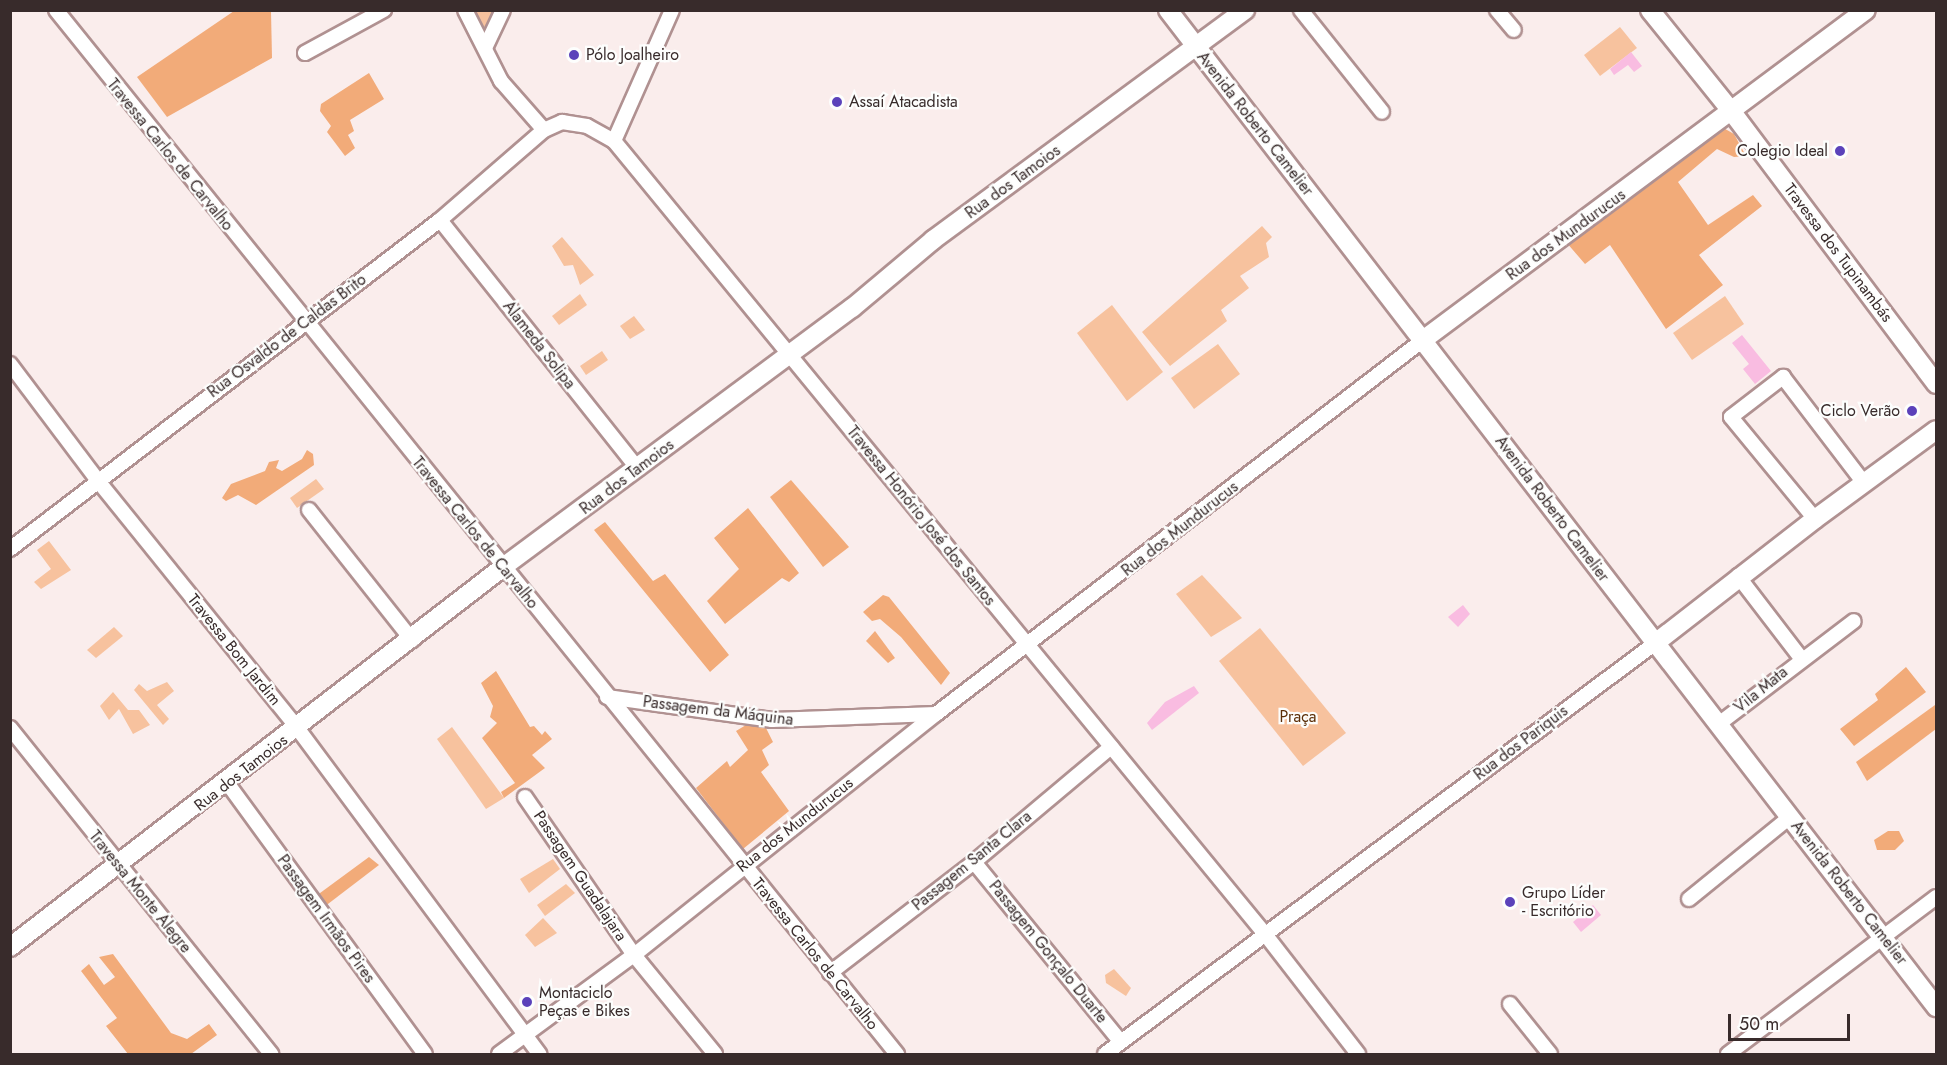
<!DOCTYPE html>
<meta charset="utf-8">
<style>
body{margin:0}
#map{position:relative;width:1947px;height:1065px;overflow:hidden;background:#faedec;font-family:Jost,sans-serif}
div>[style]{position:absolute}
.green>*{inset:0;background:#f7c29e}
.forest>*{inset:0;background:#f2ab79}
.water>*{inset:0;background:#f9bce1}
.roads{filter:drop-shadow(2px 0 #b09191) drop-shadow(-2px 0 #b09191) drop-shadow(0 2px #b09191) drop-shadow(0 -2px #b09191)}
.street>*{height:14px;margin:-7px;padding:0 7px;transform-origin:7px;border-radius:7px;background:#fff}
.secondary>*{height:18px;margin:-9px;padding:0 9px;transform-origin:9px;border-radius:9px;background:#fff}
.dots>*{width:16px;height:16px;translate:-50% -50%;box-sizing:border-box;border:3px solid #fdfefd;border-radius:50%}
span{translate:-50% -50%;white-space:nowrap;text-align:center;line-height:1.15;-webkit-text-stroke:4.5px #fdfefd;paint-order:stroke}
.poi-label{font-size:16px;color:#382b2b}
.left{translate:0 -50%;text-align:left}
.right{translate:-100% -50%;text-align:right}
.street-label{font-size:16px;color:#382b2b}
.park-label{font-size:16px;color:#5b2e07}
.frame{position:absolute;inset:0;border:12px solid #382b2b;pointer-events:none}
.scale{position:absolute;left:1728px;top:1014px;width:122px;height:27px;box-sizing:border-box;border:3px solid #382b2b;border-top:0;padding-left:8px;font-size:18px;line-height:21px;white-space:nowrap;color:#382b2b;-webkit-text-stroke:4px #fdfefd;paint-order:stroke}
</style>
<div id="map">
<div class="green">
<i style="clip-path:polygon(465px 11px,503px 11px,485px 48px)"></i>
<i style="clip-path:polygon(1620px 27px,1637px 48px,1600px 76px,1584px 55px)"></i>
<i style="clip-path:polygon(1262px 226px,1272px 237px,1266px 243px,1269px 257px,1240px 276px,1249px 288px,1221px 310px,1227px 321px,1170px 366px,1142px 332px)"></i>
<i style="clip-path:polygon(562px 237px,594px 275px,580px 285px,573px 265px,564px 266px,552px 246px)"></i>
<i style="clip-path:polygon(580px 294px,587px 305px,559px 325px,552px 316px)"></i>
<i style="clip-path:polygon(1725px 296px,1744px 324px,1692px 360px,1673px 333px)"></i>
<i style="clip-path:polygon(1112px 305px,1163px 372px,1127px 401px,1077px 333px)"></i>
<i style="clip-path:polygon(634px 316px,645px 330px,630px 339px,620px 326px)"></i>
<i style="clip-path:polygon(1218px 344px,1240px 374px,1194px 409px,1171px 378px)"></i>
<i style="clip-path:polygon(602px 351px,608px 360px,586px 375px,580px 366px)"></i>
<i style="clip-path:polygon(316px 479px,324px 489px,297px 508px,290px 498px)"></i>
<i style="clip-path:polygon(49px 541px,71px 570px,41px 589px,34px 582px,51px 569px,37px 550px)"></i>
<i style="clip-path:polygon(1202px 575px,1242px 618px,1211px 637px,1176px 594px)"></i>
<i style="clip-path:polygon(114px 627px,123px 636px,96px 658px,87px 650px)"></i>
<i style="clip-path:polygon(1260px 628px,1346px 733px,1303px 766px,1219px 661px)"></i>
<i style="clip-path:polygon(167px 682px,174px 691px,157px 705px,169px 719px,163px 725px,134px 690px,139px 684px,147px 691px)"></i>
<i style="clip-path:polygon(113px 692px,128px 710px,139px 710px,150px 725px,133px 734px,119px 709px,109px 720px,100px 706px)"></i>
<i style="clip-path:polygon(452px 727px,504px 798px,486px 809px,437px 739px)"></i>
<i style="clip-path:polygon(553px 859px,560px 869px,529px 893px,520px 879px)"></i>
<i style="clip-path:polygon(566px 884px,575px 893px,545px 916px,537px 905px)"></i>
<i style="clip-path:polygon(543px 918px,557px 933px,535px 947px,525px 935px)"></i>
<i style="clip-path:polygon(1114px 969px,1131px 988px,1126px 996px,1106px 983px,1105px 975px)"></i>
</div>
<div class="forest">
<i style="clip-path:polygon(234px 11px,271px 11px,272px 58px,167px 117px,137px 77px)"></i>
<i style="clip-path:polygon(369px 73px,384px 99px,350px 120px,354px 131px,348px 135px,355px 148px,345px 156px,327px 132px,331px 126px,320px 111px,321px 104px)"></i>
<i style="clip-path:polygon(1720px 126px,1734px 134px,1746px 156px,1734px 157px,1717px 149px,1678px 182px,1708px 225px,1753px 195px,1762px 206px,1699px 255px,1723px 285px,1666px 329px,1610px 245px,1585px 264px,1566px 242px)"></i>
<i style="clip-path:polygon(307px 450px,313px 454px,314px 465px,256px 505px,238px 495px,226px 501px,222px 498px,231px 484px,265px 471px,269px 462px,279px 460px,276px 468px,282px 471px,302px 459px)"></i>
<i style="clip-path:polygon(791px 480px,849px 547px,823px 567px,770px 497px)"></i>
<i style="clip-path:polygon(748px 508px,799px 573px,789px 582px,782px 578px,725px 624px,707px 601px,739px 569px,714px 538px)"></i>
<i style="clip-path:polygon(605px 522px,653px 581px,665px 574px,729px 655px,710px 672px,594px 530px)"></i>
<i style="clip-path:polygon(883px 595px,889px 597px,950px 673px,941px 685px,901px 637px,880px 619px,872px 621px,863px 612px)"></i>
<i style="clip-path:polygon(875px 631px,895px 658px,888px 663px,866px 641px)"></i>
<i style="clip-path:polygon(1906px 667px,1926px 692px,1854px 746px,1840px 729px,1878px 700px,1875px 694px)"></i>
<i style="clip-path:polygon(496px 671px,530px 727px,534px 726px,542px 735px,545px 731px,552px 739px,532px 755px,545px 768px,504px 798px,501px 792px,515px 783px,482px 738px,497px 723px,490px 717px,493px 706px,481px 683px)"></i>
<i style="clip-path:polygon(1935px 705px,1936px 729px,1867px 781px,1856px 762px)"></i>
<i style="clip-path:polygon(746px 725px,766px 728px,773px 742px,762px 750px,769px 765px,761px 772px,789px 811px,743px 849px,696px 788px,727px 761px,730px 767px,748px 750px,736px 731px)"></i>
<i style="clip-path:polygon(1888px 831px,1899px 831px,1904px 841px,1895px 850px,1877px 850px,1874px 840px)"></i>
<i style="clip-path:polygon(369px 857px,379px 865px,324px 907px,316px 896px)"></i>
<i style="clip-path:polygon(113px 954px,171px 1033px,187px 1039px,209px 1024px,217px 1035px,191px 1054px,128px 1054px,106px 1026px,117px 1018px,81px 971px,89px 964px,104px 985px,115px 977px,99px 957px)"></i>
</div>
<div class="water">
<i style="clip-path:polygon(1631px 52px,1642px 66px,1634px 72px,1628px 65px,1614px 75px,1610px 69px)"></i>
<i style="clip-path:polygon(1742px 335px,1771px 371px,1755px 384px,1743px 369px,1749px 364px,1732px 343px)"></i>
<i style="clip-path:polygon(1463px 605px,1470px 614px,1458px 627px,1448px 617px)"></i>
<i style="clip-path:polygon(1194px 686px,1199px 693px,1152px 730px,1147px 723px,1165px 702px)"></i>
<i style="clip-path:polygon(1593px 905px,1601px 915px,1581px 932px,1573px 922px)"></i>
</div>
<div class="roads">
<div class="street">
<i style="left:56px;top:10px;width:1341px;rotate:51.15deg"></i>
<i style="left:465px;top:10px;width:80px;rotate:63.1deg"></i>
<i style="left:501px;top:81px;width:65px;rotate:48.7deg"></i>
<i style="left:1301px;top:10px;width:130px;rotate:51.5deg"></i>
<i style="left:1497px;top:10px;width:26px;rotate:50deg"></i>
<i style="left:485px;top:48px;width:42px;rotate:-64.7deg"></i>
<i style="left:305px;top:53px;width:90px;rotate:-28.6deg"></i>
<i style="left:614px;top:141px;width:143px;rotate:-66.1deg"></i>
<i style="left:440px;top:220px;width:318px;rotate:51.5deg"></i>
<i style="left:10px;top:364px;width:148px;rotate:53deg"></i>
<i style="left:99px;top:482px;width:317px;rotate:51.1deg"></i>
<i style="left:298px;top:729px;width:405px;rotate:53.4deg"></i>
<i style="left:309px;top:510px;width:166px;rotate:51.6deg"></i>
<i style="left:1815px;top:519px;width:132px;rotate:-129.5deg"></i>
<i style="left:1731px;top:417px;width:66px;rotate:-37.6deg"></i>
<i style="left:1783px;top:377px;width:133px;rotate:52.6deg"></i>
<i style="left:10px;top:549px;width:541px;rotate:-37.42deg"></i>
<i style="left:440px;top:220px;width:138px;rotate:-40.9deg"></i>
<i style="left:544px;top:130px;width:20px;rotate:-24deg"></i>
<i style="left:562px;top:122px;width:25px;rotate:9deg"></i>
<i style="left:587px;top:126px;width:31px;rotate:29deg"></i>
<i style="left:614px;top:141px;width:1026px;rotate:50.62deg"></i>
<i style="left:1265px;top:934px;width:152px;rotate:52.2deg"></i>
<i style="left:1738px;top:576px;width:103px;rotate:52.5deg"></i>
<i style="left:607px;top:697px;width:167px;rotate:7.9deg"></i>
<i style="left:772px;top:720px;width:164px;rotate:-2.1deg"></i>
<i style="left:1720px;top:723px;width:168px;rotate:-37.3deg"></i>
<i style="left:10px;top:728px;width:418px;rotate:51.3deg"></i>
<i style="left:228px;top:784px;width:334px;rotate:53.9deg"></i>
<i style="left:525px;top:797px;width:192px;rotate:55.4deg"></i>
<i style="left:634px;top:955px;width:128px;rotate:50.7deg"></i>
<i style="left:974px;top:862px;width:232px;rotate:50.8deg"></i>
<i style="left:1689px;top:899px;width:130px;rotate:-39.1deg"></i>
<i style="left:830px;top:973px;width:182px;rotate:-37.6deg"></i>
<i style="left:974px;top:862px;width:179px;rotate:-40deg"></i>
<i style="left:1510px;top:1004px;width:64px;rotate:51.3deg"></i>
<i style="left:499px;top:1054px;width:167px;rotate:-36.3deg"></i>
<i style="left:634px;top:955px;width:386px;rotate:-38.6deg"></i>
<i style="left:936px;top:714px;width:614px;rotate:-37.52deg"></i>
<i style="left:1105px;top:1054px;width:685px;rotate:-36.75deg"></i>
<i style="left:1728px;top:1054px;width:261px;rotate:-37deg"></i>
</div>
<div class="secondary">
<i style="left:1168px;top:10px;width:1259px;rotate:52.39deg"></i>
<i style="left:1650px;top:10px;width:131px;rotate:51.2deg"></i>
<i style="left:1732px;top:112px;width:340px;rotate:53.1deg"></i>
<i style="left:1423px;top:340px;width:552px;rotate:-36.68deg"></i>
<i style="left:1654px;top:644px;width:204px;rotate:-37.8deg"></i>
<i style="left:1815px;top:519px;width:150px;rotate:-36.3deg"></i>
<i style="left:10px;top:947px;width:622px;rotate:-37.62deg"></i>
<i style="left:503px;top:567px;width:435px;rotate:-36.6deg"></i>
<i style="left:852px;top:308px;width:106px;rotate:-40deg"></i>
<i style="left:933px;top:240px;width:388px;rotate:-36.4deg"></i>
</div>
</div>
<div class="dots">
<i style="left:574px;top:55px;background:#5b42ba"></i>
<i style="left:837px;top:102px;background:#5b42ba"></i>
<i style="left:1840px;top:151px;background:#5b42ba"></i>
<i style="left:1912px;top:411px;background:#5b42ba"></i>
<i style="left:1510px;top:902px;background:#5b42ba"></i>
<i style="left:527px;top:1002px;background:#5b42ba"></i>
</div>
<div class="poi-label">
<span class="left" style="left:586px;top:55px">Pólo Joalheiro</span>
<span class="left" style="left:849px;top:102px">Assaí Atacadista</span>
<span class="right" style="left:1828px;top:151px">Colegio Ideal</span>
<span class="right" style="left:1900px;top:411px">Ciclo Verão</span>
<span class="left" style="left:1522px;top:902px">Grupo Líder<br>- Escritório</span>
<span class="left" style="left:539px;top:1002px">Montaciclo<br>Peças e Bikes</span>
</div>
<div class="street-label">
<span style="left:1255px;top:124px;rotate:52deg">Avenida Roberto Camelier</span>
<span style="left:170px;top:155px;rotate:51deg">Travessa Carlos de Carvalho</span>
<span style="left:1013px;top:182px;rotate:-36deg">Rua dos Tamoios</span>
<span style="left:1566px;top:235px;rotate:-36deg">Rua dos Mundurucus</span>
<span style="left:1838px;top:253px;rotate:53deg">Travessa dos Tupinambás</span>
<span style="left:287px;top:336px;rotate:-37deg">Rua Osvaldo de Caldas Brito</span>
<span style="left:539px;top:345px;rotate:52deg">Alameda Solipa</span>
<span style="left:627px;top:477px;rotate:-37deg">Rua dos Tamoios</span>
<span style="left:1552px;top:509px;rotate:53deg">Avenida Roberto Camelier</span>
<span style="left:921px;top:516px;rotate:51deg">Travessa Honório José dos Santos</span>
<span style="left:1180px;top:529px;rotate:-38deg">Rua dos Mundurucus</span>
<span style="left:475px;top:533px;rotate:51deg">Travessa Carlos de Carvalho</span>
<span style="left:234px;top:650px;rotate:51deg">Travessa Bom Jardim</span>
<span style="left:1761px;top:690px;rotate:-39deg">Vila Mata</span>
<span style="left:718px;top:711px;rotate:7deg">Passagem da Máquina</span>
<span style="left:1521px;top:743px;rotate:-37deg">Rua dos Pariquis</span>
<span style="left:241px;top:773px;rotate:-38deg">Rua dos Tamoios</span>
<span style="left:795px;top:825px;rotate:-38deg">Rua dos Mundurucus</span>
<span style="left:972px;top:861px;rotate:-39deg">Passagem Santa Clara</span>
<span style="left:580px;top:876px;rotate:56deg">Passagem Guadalajara</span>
<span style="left:140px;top:892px;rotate:51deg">Travessa Monte Alegre</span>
<span style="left:1849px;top:893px;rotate:52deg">Avenida Roberto Camelier</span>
<span style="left:326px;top:919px;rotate:54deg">Passagem Irmãos Pires</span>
<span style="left:1048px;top:952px;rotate:51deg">Passagem Gonçalo Duarte</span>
<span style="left:815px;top:954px;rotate:51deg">Travessa Carlos de Carvalho</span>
</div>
<div class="park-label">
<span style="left:1298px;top:717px">Praça</span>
</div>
<div class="frame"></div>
<div class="scale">50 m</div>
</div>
